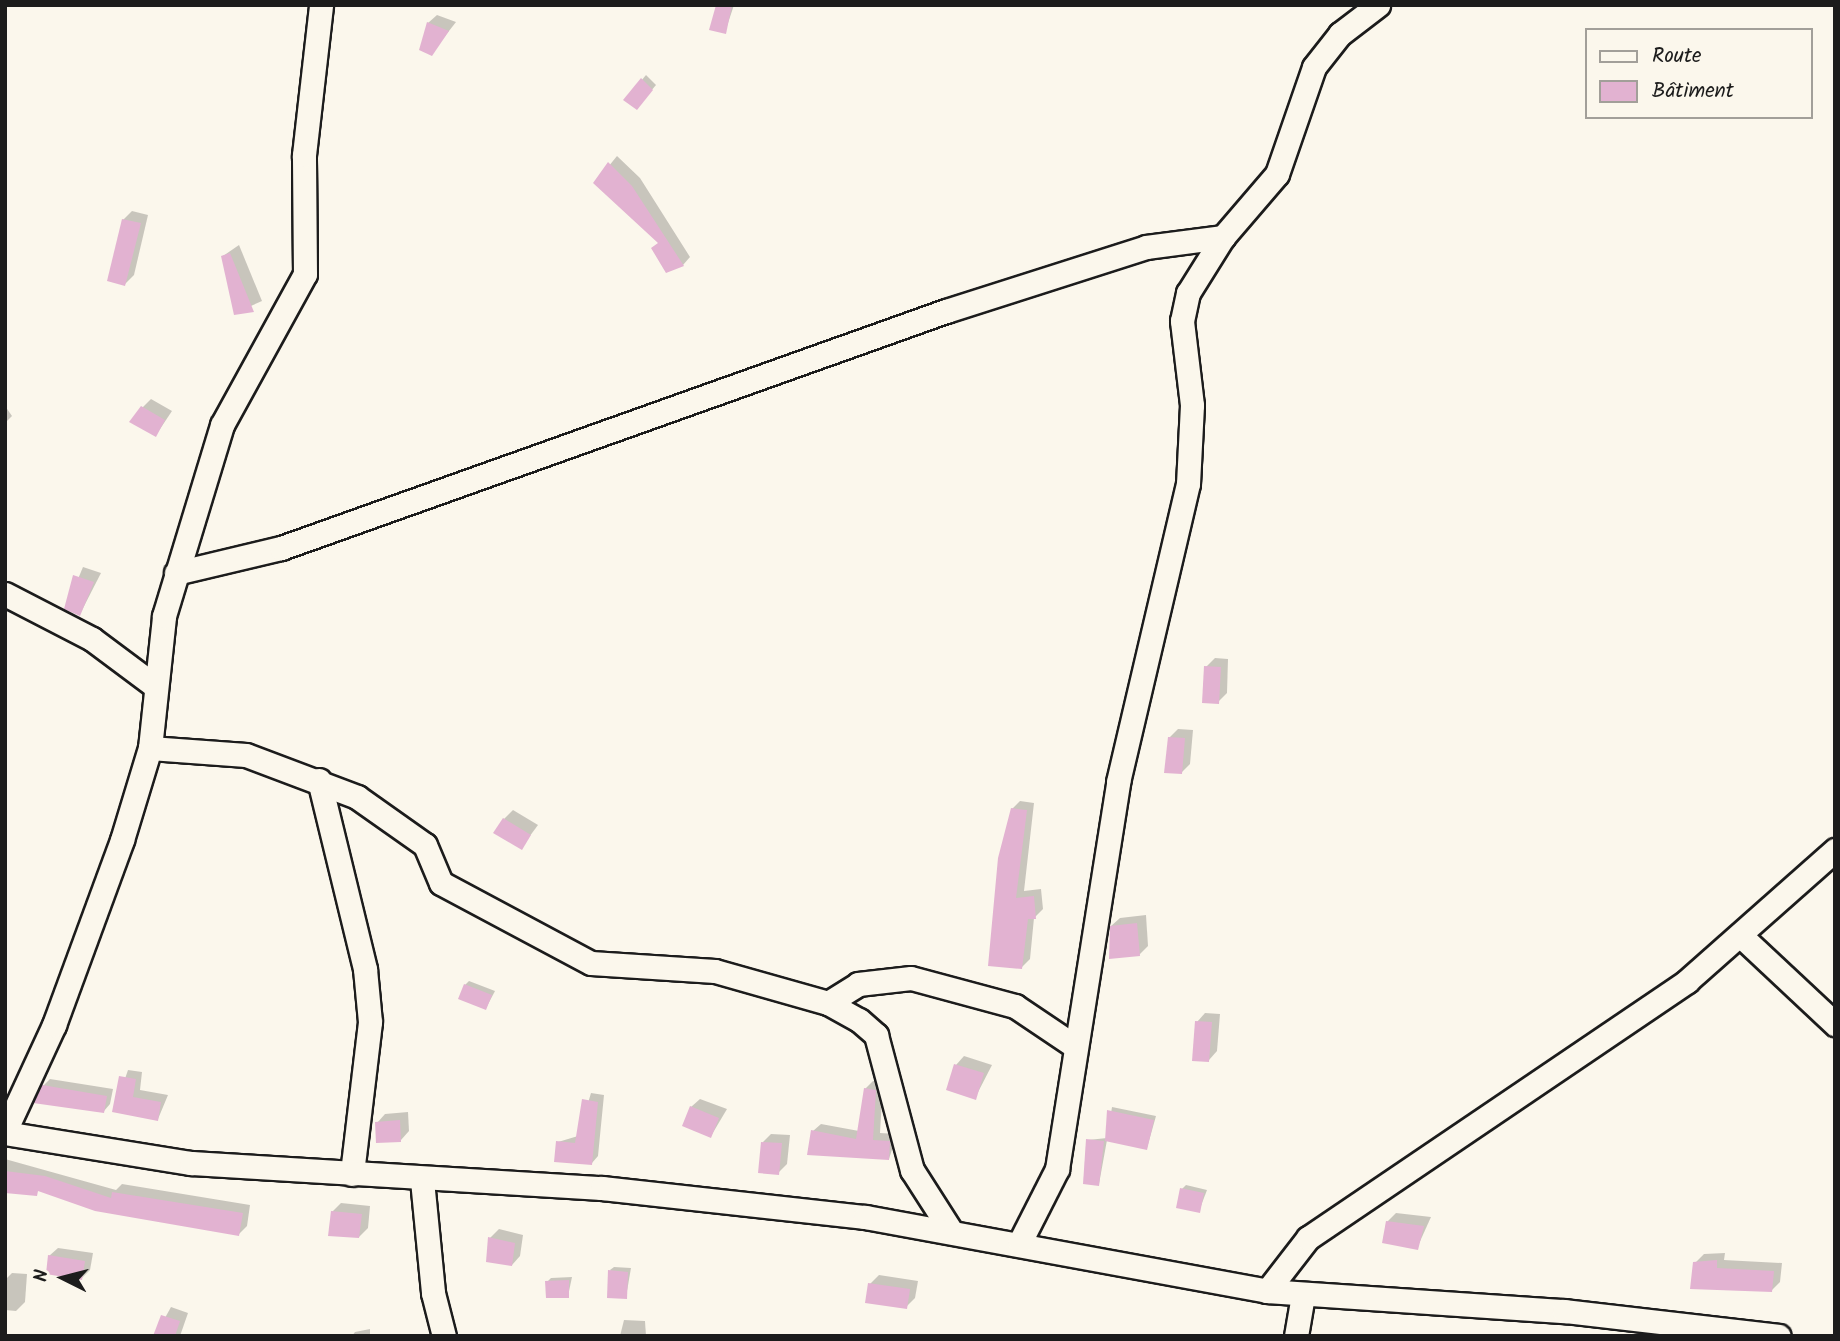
<!DOCTYPE html>
<meta charset="utf-8">
<style>
body{margin:0}
#map{position:relative;width:1840px;height:1341px;overflow:hidden;background:#fbf7ec;font-family:Kalam,sans-serif}
div>[style]{position:absolute}
.shadow>*{inset:0;background:#0003}
.building>*{inset:0;background:#e2b2d1}
.roads{filter:drop-shadow(2px 0 #1c1c1c) drop-shadow(-2px 0 #1c1c1c) drop-shadow(0 2px #1c1c1c) drop-shadow(0 -2px #1c1c1c)}
.minor>*{height:23px;margin:-11.5px;padding:0 11.5px;transform-origin:11.5px;border-radius:11.5px;background:#fbf7ec}
span{translate:-50% -50%;white-space:nowrap;text-align:center;line-height:1.15;-webkit-text-stroke:7px #fbf7ec;paint-order:stroke}
.frame{position:absolute;inset:0;border:7px solid #1c1c1c;pointer-events:none}
.legend{position:absolute;left:1585px;top:28px;width:228px;height:91px;box-sizing:border-box;background:#fbf7ec;border:2px solid #a29f99;margin:0;padding:9px 12px;list-style:none;font-size:21px;color:#1c1c1c}
.legend li{display:flex;align-items:center;gap:14px;height:35px}
.legend b{width:35px;border:2px solid #a29f99}
.north{position:absolute;left:28px;top:1243px;width:70px;height:70px;-webkit-text-stroke:5px #fbf7ec;paint-order:stroke;rotate:276deg;font-size:19px;font-weight:700;line-height:28px;text-align:center;color:#1c1c1c}
.north::after{content:'';display:block;margin:auto;width:24px;height:32px;background:#1c1c1c;clip-path:polygon(50% 0,100% 100%,50% 72%,0 100%)}
</style>
<div id="map">
<div class="shadow">
<i style="clip-path:polygon(718px 5px,734px 5px,725px 32px)"></i>
<i style="clip-path:polygon(437px 15px,456px 22px,431px 54px,428px 23px)"></i>
<i style="clip-path:polygon(646px 75px,656px 85px,640px 104px,626px 99px)"></i>
<i style="clip-path:polygon(617px 156px,640px 178px,690px 257px,683px 265px,667px 271px,660px 242px,595px 183px)"></i>
<i style="clip-path:polygon(132px 211px,148px 215px,134px 275px,125px 284px,123px 220px)"></i>
<i style="clip-path:polygon(239px 245px,262px 301px,235px 313px,223px 256px)"></i>
<i style="clip-path:polygon(151px 399px,172px 411px,156px 435px,142px 408px)"></i>
<i style="clip-path:polygon(5px 406px,12px 416px,5px 423px)"></i>
<i style="clip-path:polygon(83px 567px,101px 573px,80px 614px,66px 608px)"></i>
<i style="clip-path:polygon(1215px 658px,1228px 659px,1227px 693px,1218px 702px,1206px 667px)"></i>
<i style="clip-path:polygon(1178px 729px,1193px 730px,1190px 764px,1181px 773px,1169px 738px)"></i>
<i style="clip-path:polygon(1020px 801px,1034px 803px,1024px 891px,1041px 889px,1043px 909px,1034px 918px,1030px 959px,1022px 967px,989px 964px,1012px 809px)"></i>
<i style="clip-path:polygon(513px 810px,538px 825px,521px 848px,504px 819px)"></i>
<i style="clip-path:polygon(1146px 915px,1148px 946px,1139px 955px,1111px 926px,1120px 918px)"></i>
<i style="clip-path:polygon(469px 981px,495px 991px,486px 1008px,465px 985px)"></i>
<i style="clip-path:polygon(1205px 1013px,1220px 1014px,1217px 1051px,1209px 1060px,1197px 1022px)"></i>
<i style="clip-path:polygon(964px 1056px,992px 1065px,975px 1098px,956px 1065px)"></i>
<i style="clip-path:polygon(128px 1070px,142px 1072px,140px 1090px,168px 1095px,158px 1119px,114px 1111px)"></i>
<i style="clip-path:polygon(50px 1079px,113px 1089px,110px 1104px,104px 1111px,43px 1086px)"></i>
<i style="clip-path:polygon(873px 1081px,883px 1083px,880px 1133px,897px 1134px,889px 1159px,813px 1131px,821px 1124px,859px 1131px,865px 1089px)"></i>
<i style="clip-path:polygon(591px 1093px,604px 1095px,598px 1156px,592px 1163px,558px 1142px,578px 1136px)"></i>
<i style="clip-path:polygon(700px 1099px,727px 1109px,711px 1136px,691px 1107px)"></i>
<i style="clip-path:polygon(1112px 1107px,1156px 1116px,1147px 1148px,1107px 1140px,1099px 1184px,1088px 1140px,1107px 1138px)"></i>
<i style="clip-path:polygon(408px 1112px,409px 1131px,401px 1140px,377px 1123px,385px 1114px)"></i>
<i style="clip-path:polygon(771px 1134px,790px 1135px,787px 1164px,778px 1173px,763px 1142px)"></i>
<i style="clip-path:polygon(5px 1159px,116px 1190px,122px 1184px,250px 1205px,247px 1226px,239px 1234px,41px 1190px,5px 1189px)"></i>
<i style="clip-path:polygon(1186px 1185px,1207px 1190px,1199px 1211px,1182px 1189px)"></i>
<i style="clip-path:polygon(341px 1203px,370px 1206px,368px 1228px,359px 1237px,332px 1212px)"></i>
<i style="clip-path:polygon(1396px 1213px,1431px 1217px,1417px 1248px,1387px 1222px)"></i>
<i style="clip-path:polygon(499px 1229px,523px 1235px,520px 1256px,512px 1265px,490px 1238px)"></i>
<i style="clip-path:polygon(58px 1248px,93px 1253px,90px 1270px,82px 1278px,49px 1256px)"></i>
<i style="clip-path:polygon(1725px 1253px,1724px 1260px,1782px 1263px,1780px 1282px,1772px 1290px,1695px 1263px,1704px 1254px)"></i>
<i style="clip-path:polygon(614px 1267px,631px 1268px,626px 1297px,610px 1270px)"></i>
<i style="clip-path:polygon(12px 1273px,27px 1274px,25px 1302px,16px 1311px,5px 1310px,5px 1280px)"></i>
<i style="clip-path:polygon(879px 1275px,918px 1281px,915px 1298px,906px 1307px,870px 1284px)"></i>
<i style="clip-path:polygon(572px 1277px,568px 1296px,547px 1282px,551px 1278px)"></i>
<i style="clip-path:polygon(171px 1307px,188px 1313px,180px 1336px,155px 1336px)"></i>
<i style="clip-path:polygon(624px 1320px,645px 1321px,646px 1336px,620px 1336px)"></i>
<i style="clip-path:polygon(370px 1329px,370px 1336px,352px 1336px,355px 1332px)"></i>
</div>
<div class="building">
<i style="clip-path:polygon(716px 5px,732px 5px,726px 34px,709px 30px)"></i>
<i style="clip-path:polygon(427px 22px,449px 31px,432px 56px,419px 50px)"></i>
<i style="clip-path:polygon(641px 78px,653px 90px,637px 110px,623px 100px)"></i>
<i style="clip-path:polygon(608px 162px,632px 186px,684px 266px,666px 273px,651px 248px,658px 243px,593px 183px)"></i>
<i style="clip-path:polygon(122px 219px,141px 223px,125px 286px,107px 281px)"></i>
<i style="clip-path:polygon(230px 253px,254px 312px,234px 315px,221px 256px)"></i>
<i style="clip-path:polygon(141px 406px,165px 420px,156px 437px,129px 422px)"></i>
<i style="clip-path:polygon(73px 575px,94px 582px,80px 616px,64px 609px)"></i>
<i style="clip-path:polygon(1204px 666px,1221px 667px,1219px 704px,1202px 703px)"></i>
<i style="clip-path:polygon(1168px 737px,1185px 738px,1182px 774px,1164px 773px)"></i>
<i style="clip-path:polygon(1011px 808px,1027px 810px,1016px 898px,1034px 896px,1036px 919px,1028px 919px,1022px 969px,988px 966px,998px 858px)"></i>
<i style="clip-path:polygon(503px 818px,531px 835px,522px 850px,493px 833px)"></i>
<i style="clip-path:polygon(1137px 923px,1140px 956px,1109px 959px,1110px 926px)"></i>
<i style="clip-path:polygon(464px 984px,492px 995px,486px 1010px,458px 999px)"></i>
<i style="clip-path:polygon(1195px 1021px,1212px 1022px,1209px 1062px,1192px 1061px)"></i>
<i style="clip-path:polygon(954px 1064px,984px 1073px,976px 1100px,946px 1090px)"></i>
<i style="clip-path:polygon(119px 1076px,136px 1079px,133px 1097px,161px 1102px,158px 1121px,112px 1112px)"></i>
<i style="clip-path:polygon(42px 1085px,107px 1096px,104px 1113px,33px 1103px)"></i>
<i style="clip-path:polygon(864px 1088px,876px 1090px,873px 1140px,890px 1141px,889px 1160px,807px 1155px,811px 1130px,856px 1139px)"></i>
<i style="clip-path:polygon(582px 1099px,598px 1102px,592px 1165px,554px 1162px,556px 1141px,575px 1143px)"></i>
<i style="clip-path:polygon(690px 1106px,719px 1118px,711px 1138px,682px 1126px)"></i>
<i style="clip-path:polygon(1107px 1110px,1154px 1120px,1147px 1150px,1105px 1141px)"></i>
<i style="clip-path:polygon(400px 1120px,401px 1142px,376px 1143px,375px 1122px)"></i>
<i style="clip-path:polygon(1086px 1139px,1104px 1141px,1099px 1186px,1083px 1184px)"></i>
<i style="clip-path:polygon(761px 1142px,782px 1143px,779px 1175px,758px 1173px)"></i>
<i style="clip-path:polygon(5px 1171px,45px 1176px,111px 1198px,112px 1192px,243px 1213px,239px 1236px,95px 1211px,38px 1191px,37px 1196px,5px 1193px)"></i>
<i style="clip-path:polygon(1180px 1188px,1204px 1193px,1200px 1213px,1176px 1208px)"></i>
<i style="clip-path:polygon(331px 1211px,362px 1214px,359px 1238px,328px 1236px)"></i>
<i style="clip-path:polygon(1386px 1221px,1424px 1226px,1418px 1250px,1382px 1243px)"></i>
<i style="clip-path:polygon(488px 1237px,515px 1243px,512px 1266px,486px 1262px)"></i>
<i style="clip-path:polygon(48px 1255px,85px 1261px,82px 1280px,46px 1274px)"></i>
<i style="clip-path:polygon(1717px 1260px,1717px 1268px,1774px 1271px,1772px 1292px,1690px 1289px,1693px 1262px)"></i>
<i style="clip-path:polygon(608px 1270px,628px 1272px,627px 1299px,607px 1298px)"></i>
<i style="clip-path:polygon(569px 1280px,569px 1298px,546px 1298px,545px 1281px)"></i>
<i style="clip-path:polygon(868px 1283px,910px 1289px,907px 1309px,865px 1303px)"></i>
<i style="clip-path:polygon(161px 1315px,180px 1321px,175px 1336px,153px 1336px)"></i>
</div>
<div class="roads">
<div class="minor">
<i style="left:176px;top:573px;width:108px;rotate:-13.4deg"></i>
<i style="left:281px;top:548px;width:706px;rotate:-19.62deg"></i>
<i style="left:946px;top:311px;width:210px;rotate:-17.7deg"></i>
<i style="left:1146px;top:247px;width:78px;rotate:-7.4deg"></i>
<i style="left:5px;top:594px;width:98px;rotate:27.3deg"></i>
<i style="left:92px;top:639px;width:79px;rotate:36.7deg"></i>
<i style="left:150px;top:748px;width:96px;rotate:4.2deg"></i>
<i style="left:246px;top:755px;width:119px;rotate:20.7deg"></i>
<i style="left:357px;top:797px;width:83px;rotate:35.2deg"></i>
<i style="left:425px;top:845px;width:41px;rotate:67.2deg"></i>
<i style="left:441px;top:883px;width:170px;rotate:28.1deg"></i>
<i style="left:591px;top:963px;width:124px;rotate:3.7deg"></i>
<i style="left:715px;top:971px;width:117px;rotate:15.8deg"></i>
<i style="left:828px;top:1003px;width:35px;rotate:29deg"></i>
<i style="left:859px;top:1020px;width:23px;rotate:41deg"></i>
<i style="left:876px;top:1035px;width:140px;rotate:75.1deg"></i>
<i style="left:912px;top:1170px;width:72px;rotate:57.4deg"></i>
<i style="left:319px;top:780px;width:195px;rotate:76.3deg"></i>
<i style="left:365px;top:969px;width:53px;rotate:84.6deg"></i>
<i style="left:370px;top:1022px;width:153px;rotate:96.8deg"></i>
<i style="left:1741px;top:936px;width:129px;rotate:43.1deg"></i>
<i style="left:828px;top:1003px;width:36px;rotate:-32deg"></i>
<i style="left:858px;top:984px;width:53px;rotate:-6.5deg"></i>
<i style="left:911px;top:978px;width:108px;rotate:15.1deg"></i>
<i style="left:1015px;top:1006px;width:73px;rotate:33.9deg"></i>
<i style="left:5px;top:1131px;width:117px;rotate:-65.2deg"></i>
<i style="left:54px;top:1025px;width:197px;rotate:-69.8deg"></i>
<i style="left:122px;top:840px;width:96px;rotate:-73.1deg"></i>
<i style="left:150px;top:748px;width:133px;rotate:-83.9deg"></i>
<i style="left:164px;top:616px;width:200px;rotate:-73.1deg"></i>
<i style="left:222px;top:425px;width:172px;rotate:-61.2deg"></i>
<i style="left:305px;top:274px;width:119px;rotate:-90.5deg"></i>
<i style="left:304px;top:155px;width:151px;rotate:-83.5deg"></i>
<i style="left:5px;top:1133px;width:188px;rotate:9.2deg"></i>
<i style="left:191px;top:1163px;width:412px;rotate:3.5deg"></i>
<i style="left:602px;top:1188px;width:265px;rotate:6.3deg"></i>
<i style="left:865px;top:1217px;width:409px;rotate:10.4deg"></i>
<i style="left:1267px;top:1291px;width:298px;rotate:3.9deg"></i>
<i style="left:1564px;top:1311px;width:216px;rotate:6.6deg"></i>
<i style="left:422px;top:1180px;width:114px;rotate:84.4deg"></i>
<i style="left:433px;top:1293px;width:44px;rotate:75.7deg"></i>
<i style="left:1020px;top:1242px;width:82px;rotate:-63.1deg"></i>
<i style="left:1057px;top:1169px;width:392px;rotate:-81deg"></i>
<i style="left:1118px;top:782px;width:306px;rotate:-76.8deg"></i>
<i style="left:1188px;top:484px;width:79px;rotate:-87.1deg"></i>
<i style="left:1192px;top:405px;width:85px;rotate:-96.8deg"></i>
<i style="left:1182px;top:321px;width:29px;rotate:-78deg"></i>
<i style="left:1188px;top:293px;width:66px;rotate:-58deg"></i>
<i style="left:1223px;top:237px;width:83px;rotate:-49.4deg"></i>
<i style="left:1277px;top:174px;width:113px;rotate:-70.9deg"></i>
<i style="left:1314px;top:67px;width:42px;rotate:-51.8deg"></i>
<i style="left:1340px;top:34px;width:48px;rotate:-37.3deg"></i>
<i style="left:1267px;top:1291px;width:67px;rotate:-52.3deg"></i>
<i style="left:1308px;top:1238px;width:458px;rotate:-34.1deg"></i>
<i style="left:1687px;top:981px;width:198px;rotate:-41.5deg"></i>
<i style="left:1296px;top:1336px;width:42px;rotate:-80.3deg"></i>
</div>
</div>
<div class="frame"></div>
<ul class="legend">
<li><b style="height:9px;background:#fbf7ec"></b>Route</li>
<li><b style="height:19px;background:#e2b2d1"></b>Bâtiment</li>
</ul>
<div class="north">N</div>
</div>
